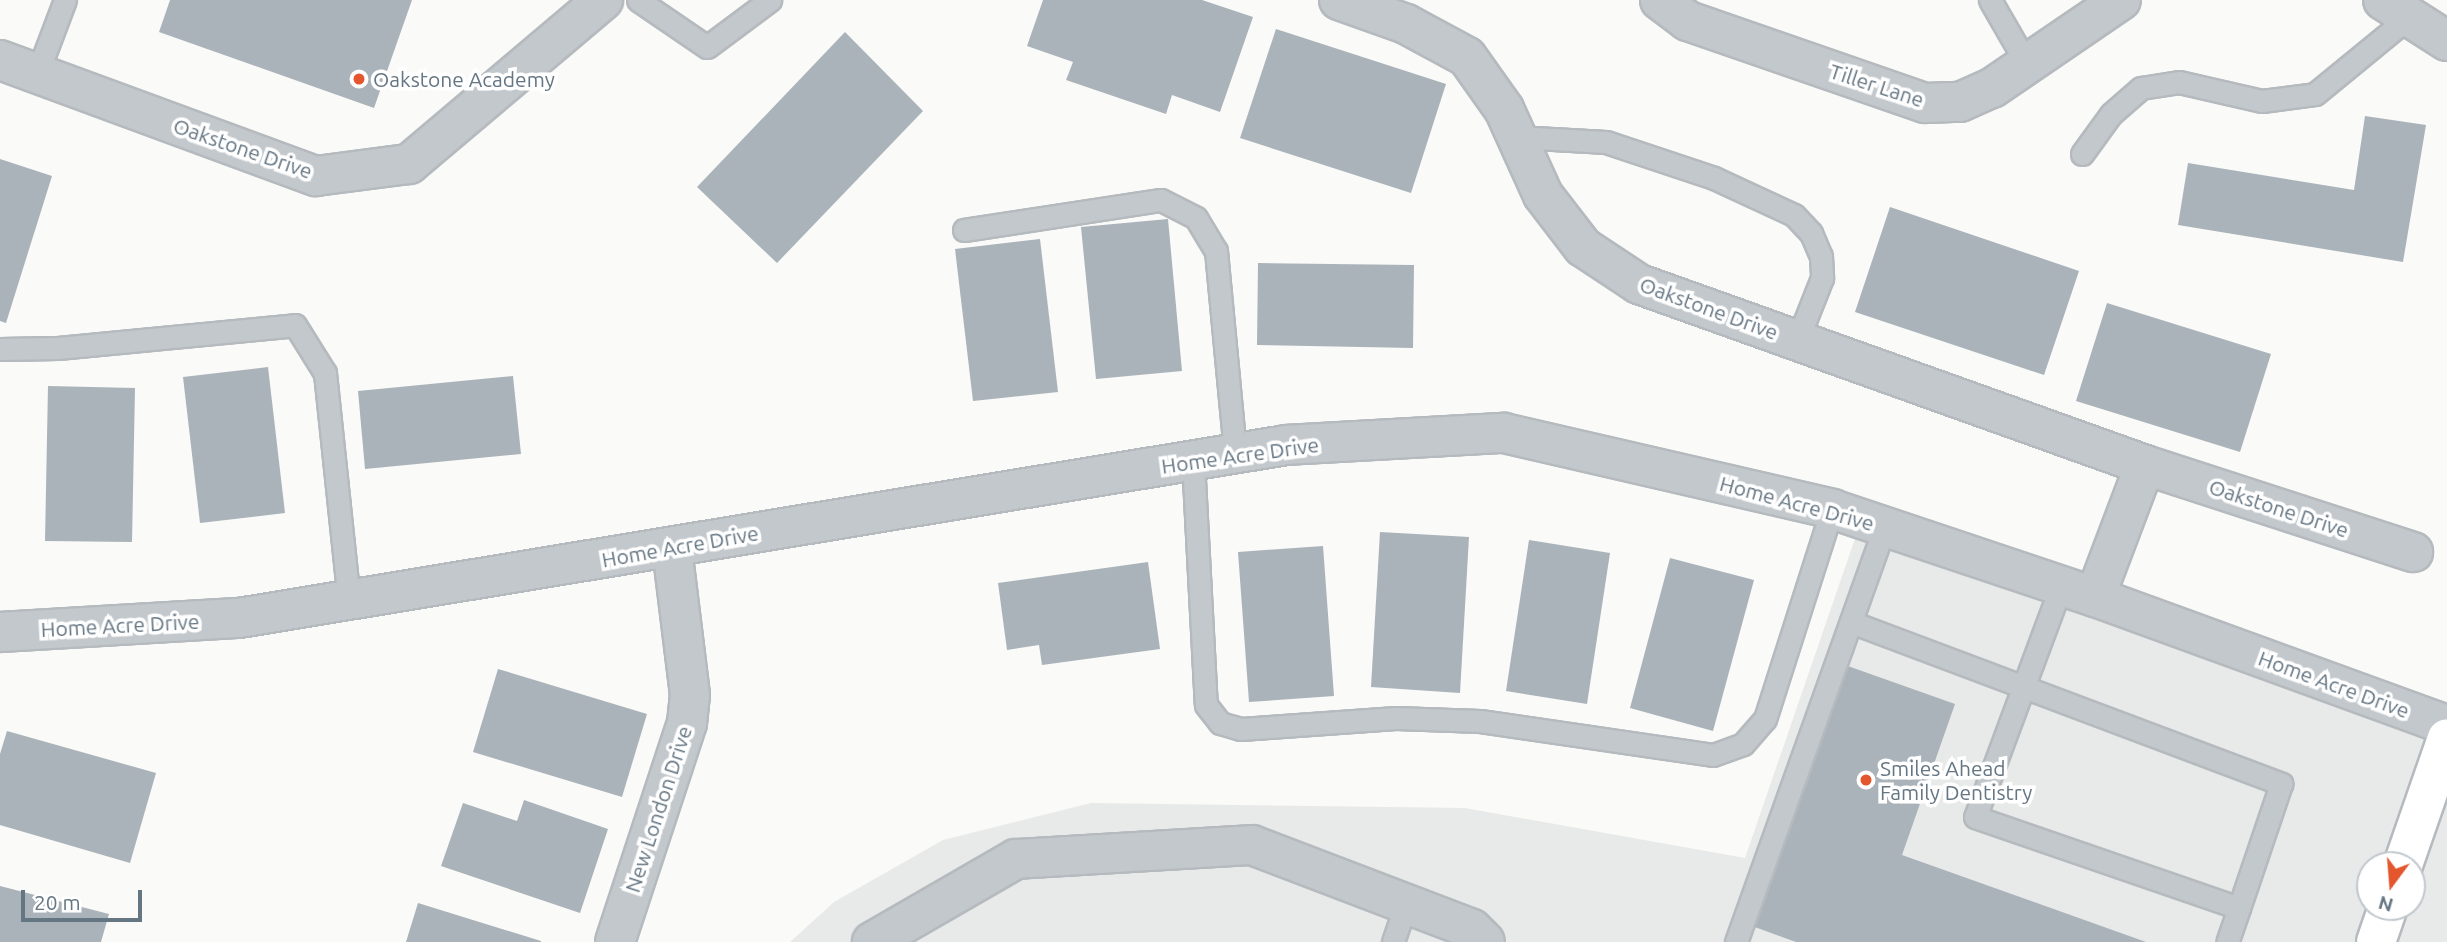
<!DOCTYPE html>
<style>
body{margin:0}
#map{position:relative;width:2447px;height:942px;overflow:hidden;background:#fafaf8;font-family:Ubuntu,sans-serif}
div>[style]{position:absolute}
.built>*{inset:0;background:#e8e9e9}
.building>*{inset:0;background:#aab3b9}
.roads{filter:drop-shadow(2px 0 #b5babe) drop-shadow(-2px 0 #b5babe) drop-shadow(0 2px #b5babe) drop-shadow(0 -2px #b5babe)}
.service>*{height:21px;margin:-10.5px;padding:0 10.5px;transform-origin:10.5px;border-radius:10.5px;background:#c3c8cc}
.minor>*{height:38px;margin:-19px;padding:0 19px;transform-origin:19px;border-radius:19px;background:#c3c8cc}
.tertiary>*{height:38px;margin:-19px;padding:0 19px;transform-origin:19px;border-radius:19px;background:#c3c8cc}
.primary>*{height:38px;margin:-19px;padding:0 19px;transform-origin:19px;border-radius:19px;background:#fff}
.dots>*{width:19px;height:19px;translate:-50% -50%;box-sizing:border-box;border:4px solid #fff;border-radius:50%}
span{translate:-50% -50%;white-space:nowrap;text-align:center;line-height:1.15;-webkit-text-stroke:7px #fff;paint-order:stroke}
.poi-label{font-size:21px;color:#657683}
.left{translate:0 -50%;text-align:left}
.street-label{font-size:21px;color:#657683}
.north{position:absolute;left:2356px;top:851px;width:70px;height:70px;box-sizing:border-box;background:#fff;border:2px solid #c1c8cd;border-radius:50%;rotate:196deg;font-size:19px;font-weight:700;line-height:28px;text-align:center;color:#657683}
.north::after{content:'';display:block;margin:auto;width:24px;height:32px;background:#e4572e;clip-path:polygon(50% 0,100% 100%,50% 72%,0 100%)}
.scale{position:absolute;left:21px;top:890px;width:121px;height:32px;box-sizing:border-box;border:4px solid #657683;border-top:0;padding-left:9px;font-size:21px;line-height:24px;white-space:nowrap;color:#657683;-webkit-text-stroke:5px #fff;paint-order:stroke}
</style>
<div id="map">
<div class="built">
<i style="clip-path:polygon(evenodd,1861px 521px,2447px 730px,2447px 942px,790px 942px,834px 902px,943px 840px,1091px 803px,1465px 808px,1745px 858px,1861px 521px,2370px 865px,2412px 865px,2412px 907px,2370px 907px,2370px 865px)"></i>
</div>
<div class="building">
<i style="clip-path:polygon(170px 0,412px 0,374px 108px,159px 32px)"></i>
<i style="clip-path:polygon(1043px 0,1202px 0,1253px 17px,1220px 112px,1172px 95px,1166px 114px,1066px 80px,1073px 62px,1027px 46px)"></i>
<i style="clip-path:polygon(1276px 29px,1446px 84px,1411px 193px,1240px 138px)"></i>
<i style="clip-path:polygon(845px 32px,923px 111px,777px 263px,697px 187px)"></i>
<i style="clip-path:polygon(2365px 116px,2426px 125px,2403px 262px,2178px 225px,2188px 163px,2354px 190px)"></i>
<i style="clip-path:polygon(0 159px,52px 176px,6px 323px,0 321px)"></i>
<i style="clip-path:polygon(1890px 207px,2079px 271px,2044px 375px,1855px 312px)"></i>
<i style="clip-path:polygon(1168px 219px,1182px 371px,1096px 379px,1081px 227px)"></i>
<i style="clip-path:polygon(1040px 239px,1058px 392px,973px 401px,955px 249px)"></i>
<i style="clip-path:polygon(1258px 263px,1414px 265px,1413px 348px,1257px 345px)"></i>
<i style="clip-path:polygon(2107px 303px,2271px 354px,2240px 452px,2076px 401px)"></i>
<i style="clip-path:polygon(268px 367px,285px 513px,200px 523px,183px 377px)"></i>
<i style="clip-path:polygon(513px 376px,521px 454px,365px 469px,358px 391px)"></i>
<i style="clip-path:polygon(48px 386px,135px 388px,132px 542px,45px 541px)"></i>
<i style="clip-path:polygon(1380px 532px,1469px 537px,1460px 693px,1371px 687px)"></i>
<i style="clip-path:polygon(1529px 540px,1610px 553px,1587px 704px,1506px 691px)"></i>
<i style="clip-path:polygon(1323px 546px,1334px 696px,1249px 702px,1238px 552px)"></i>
<i style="clip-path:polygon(1670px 558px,1754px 580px,1713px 731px,1630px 708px)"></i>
<i style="clip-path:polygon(1148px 562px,1160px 649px,1042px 665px,1039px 645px,1007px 650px,998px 583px)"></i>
<i style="clip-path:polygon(1845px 665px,1955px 704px,1902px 855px,2146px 942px,1796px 942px,1752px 926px)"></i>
<i style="clip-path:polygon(498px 669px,647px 714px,622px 797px,473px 752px)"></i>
<i style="clip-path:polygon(7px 731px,156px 773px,130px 863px,0 825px,0 754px)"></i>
<i style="clip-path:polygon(524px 800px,608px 829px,580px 913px,441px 866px,463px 803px,517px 821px)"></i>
<i style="clip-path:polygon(0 886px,109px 914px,101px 942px,0 942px)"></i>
<i style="clip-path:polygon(418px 903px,541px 941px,541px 942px,406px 942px)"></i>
</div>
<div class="roads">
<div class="service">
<i style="left:638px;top:0;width:83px;rotate:34.3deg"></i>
<i style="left:707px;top:47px;width:79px;rotate:-36.7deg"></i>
<i style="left:1990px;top:0;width:74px;rotate:60deg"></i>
<i style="left:37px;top:74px;width:79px;rotate:-69.3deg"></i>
<i style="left:1517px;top:137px;width:89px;rotate:3.2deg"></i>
<i style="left:1606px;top:142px;width:114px;rotate:18.4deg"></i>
<i style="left:1714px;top:178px;width:88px;rotate:24.8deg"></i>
<i style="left:1794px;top:215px;width:25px;rotate:47deg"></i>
<i style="left:1811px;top:233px;width:25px;rotate:67deg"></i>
<i style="left:1821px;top:256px;width:22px;rotate:87deg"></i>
<i style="left:1822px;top:278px;width:68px;rotate:111.6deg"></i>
<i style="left:2082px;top:154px;width:49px;rotate:-54.1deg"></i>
<i style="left:2111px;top:114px;width:40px;rotate:-41deg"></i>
<i style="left:2141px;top:88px;width:38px;rotate:-9deg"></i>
<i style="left:2179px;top:82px;width:85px;rotate:12.9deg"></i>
<i style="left:2262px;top:101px;width:53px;rotate:-7.5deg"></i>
<i style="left:2315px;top:94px;width:122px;rotate:-39.3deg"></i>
<i style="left:964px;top:230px;width:199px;rotate:-8.7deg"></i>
<i style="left:1161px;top:200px;width:39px;rotate:27deg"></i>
<i style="left:1196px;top:218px;width:39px;rotate:59deg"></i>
<i style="left:1216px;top:251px;width:203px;rotate:84.6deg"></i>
<i style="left:0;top:349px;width:58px;rotate:-1deg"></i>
<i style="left:58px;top:348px;width:238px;rotate:-5.5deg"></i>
<i style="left:295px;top:325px;width:57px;rotate:58deg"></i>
<i style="left:325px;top:373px;width:228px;rotate:84deg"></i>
<i style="left:1193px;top:460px;width:245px;rotate:87deg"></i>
<i style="left:1206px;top:705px;width:23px;rotate:52deg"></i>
<i style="left:1220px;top:723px;width:22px;rotate:16deg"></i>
<i style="left:1241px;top:729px;width:155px;rotate:-4.1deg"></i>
<i style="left:1396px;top:718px;width:84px;rotate:2deg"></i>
<i style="left:1480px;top:721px;width:235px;rotate:8.3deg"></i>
<i style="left:1713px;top:755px;width:32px;rotate:-20deg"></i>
<i style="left:1743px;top:744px;width:33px;rotate:-49deg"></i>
<i style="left:1765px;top:719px;width:220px;rotate:-72.3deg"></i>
<i style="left:2061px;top:586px;width:246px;rotate:110.4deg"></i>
<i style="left:1975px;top:817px;width:279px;rotate:19deg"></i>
<i style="left:2239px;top:908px;width:36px;rotate:109deg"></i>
<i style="left:1851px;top:622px;width:460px;rotate:20.6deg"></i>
<i style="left:2281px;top:784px;width:131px;rotate:108.7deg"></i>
<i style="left:1393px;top:942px;width:40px;rotate:-71.1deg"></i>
<i style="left:1736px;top:942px;width:441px;rotate:-70.3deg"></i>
</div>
<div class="minor">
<i style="left:1339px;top:0;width:71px;rotate:19.7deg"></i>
<i style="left:1406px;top:24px;width:69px;rotate:28.4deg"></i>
<i style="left:1467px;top:57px;width:64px;rotate:54.6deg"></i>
<i style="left:1504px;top:109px;width:94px;rotate:65.6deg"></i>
<i style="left:1543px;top:195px;width:66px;rotate:52.4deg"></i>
<i style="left:1583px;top:247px;width:67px;rotate:33.5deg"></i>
<i style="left:1639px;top:284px;width:537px;rotate:19.68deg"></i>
<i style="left:2145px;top:465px;width:282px;rotate:18deg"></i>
<i style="left:1660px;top:0;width:35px;rotate:37deg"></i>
<i style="left:1688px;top:21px;width:251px;rotate:19.1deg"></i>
<i style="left:1925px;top:103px;width:35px;rotate:-2deg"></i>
<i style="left:1960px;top:102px;width:35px;rotate:-24deg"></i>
<i style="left:1992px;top:88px;width:156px;rotate:-34.3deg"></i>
<i style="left:2383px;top:0;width:76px;rotate:32.6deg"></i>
<i style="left:0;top:60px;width:337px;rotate:20.2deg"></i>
<i style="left:316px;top:176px;width:94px;rotate:-7.4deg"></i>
<i style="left:409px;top:164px;width:254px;rotate:-40.2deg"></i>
<i style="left:2095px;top:597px;width:141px;rotate:-69.3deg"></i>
<i style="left:0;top:632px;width:239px;rotate:-3.4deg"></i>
<i style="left:239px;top:618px;width:1061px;rotate:-9.38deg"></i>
<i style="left:1286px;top:445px;width:218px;rotate:-3.2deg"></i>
<i style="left:1504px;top:433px;width:337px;rotate:13deg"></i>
<i style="left:1832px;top:509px;width:277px;rotate:18.5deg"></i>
<i style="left:2095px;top:597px;width:375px;rotate:20deg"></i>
<i style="left:615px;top:942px;width:231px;rotate:-71.8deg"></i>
<i style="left:687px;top:723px;width:28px;rotate:-84deg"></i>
<i style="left:690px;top:695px;width:148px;rotate:-97deg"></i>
</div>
<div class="tertiary">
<i style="left:872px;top:942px;width:166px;rotate:-30deg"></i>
<i style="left:1016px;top:859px;width:236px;rotate:-3.4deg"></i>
<i style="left:1252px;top:845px;width:235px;rotate:20.9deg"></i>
<i style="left:1472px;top:929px;width:18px;rotate:45deg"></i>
</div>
<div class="primary">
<i style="left:2403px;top:865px;width:134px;rotate:-70.9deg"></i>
<i style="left:2376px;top:942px;width:37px;rotate:-71deg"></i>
</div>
</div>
<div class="dots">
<i style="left:359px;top:79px;background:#e4572e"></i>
<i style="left:1866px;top:780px;background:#e4572e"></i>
</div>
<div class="poi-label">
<span class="left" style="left:373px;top:79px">Oakstone Academy</span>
<span class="left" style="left:1880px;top:780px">Smiles Ahead<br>Family Dentistry</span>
</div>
<div class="street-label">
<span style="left:1877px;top:85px;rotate:18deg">Tiller Lane</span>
<span style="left:243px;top:148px;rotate:19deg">Oakstone Drive</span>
<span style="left:1709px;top:308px;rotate:20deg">Oakstone Drive</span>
<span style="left:1240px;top:455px;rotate:-8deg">Home Acre Drive</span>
<span style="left:1797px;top:503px;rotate:15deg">Home Acre Drive</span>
<span style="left:2279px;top:508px;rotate:18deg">Oakstone Drive</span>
<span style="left:680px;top:546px;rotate:-10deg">Home Acre Drive</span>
<span style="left:120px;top:625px;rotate:-3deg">Home Acre Drive</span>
<span style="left:2334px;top:684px;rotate:20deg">Home Acre Drive</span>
<span style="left:658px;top:809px;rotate:-72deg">New London Drive</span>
</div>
<div class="north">N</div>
<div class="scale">20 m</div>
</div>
